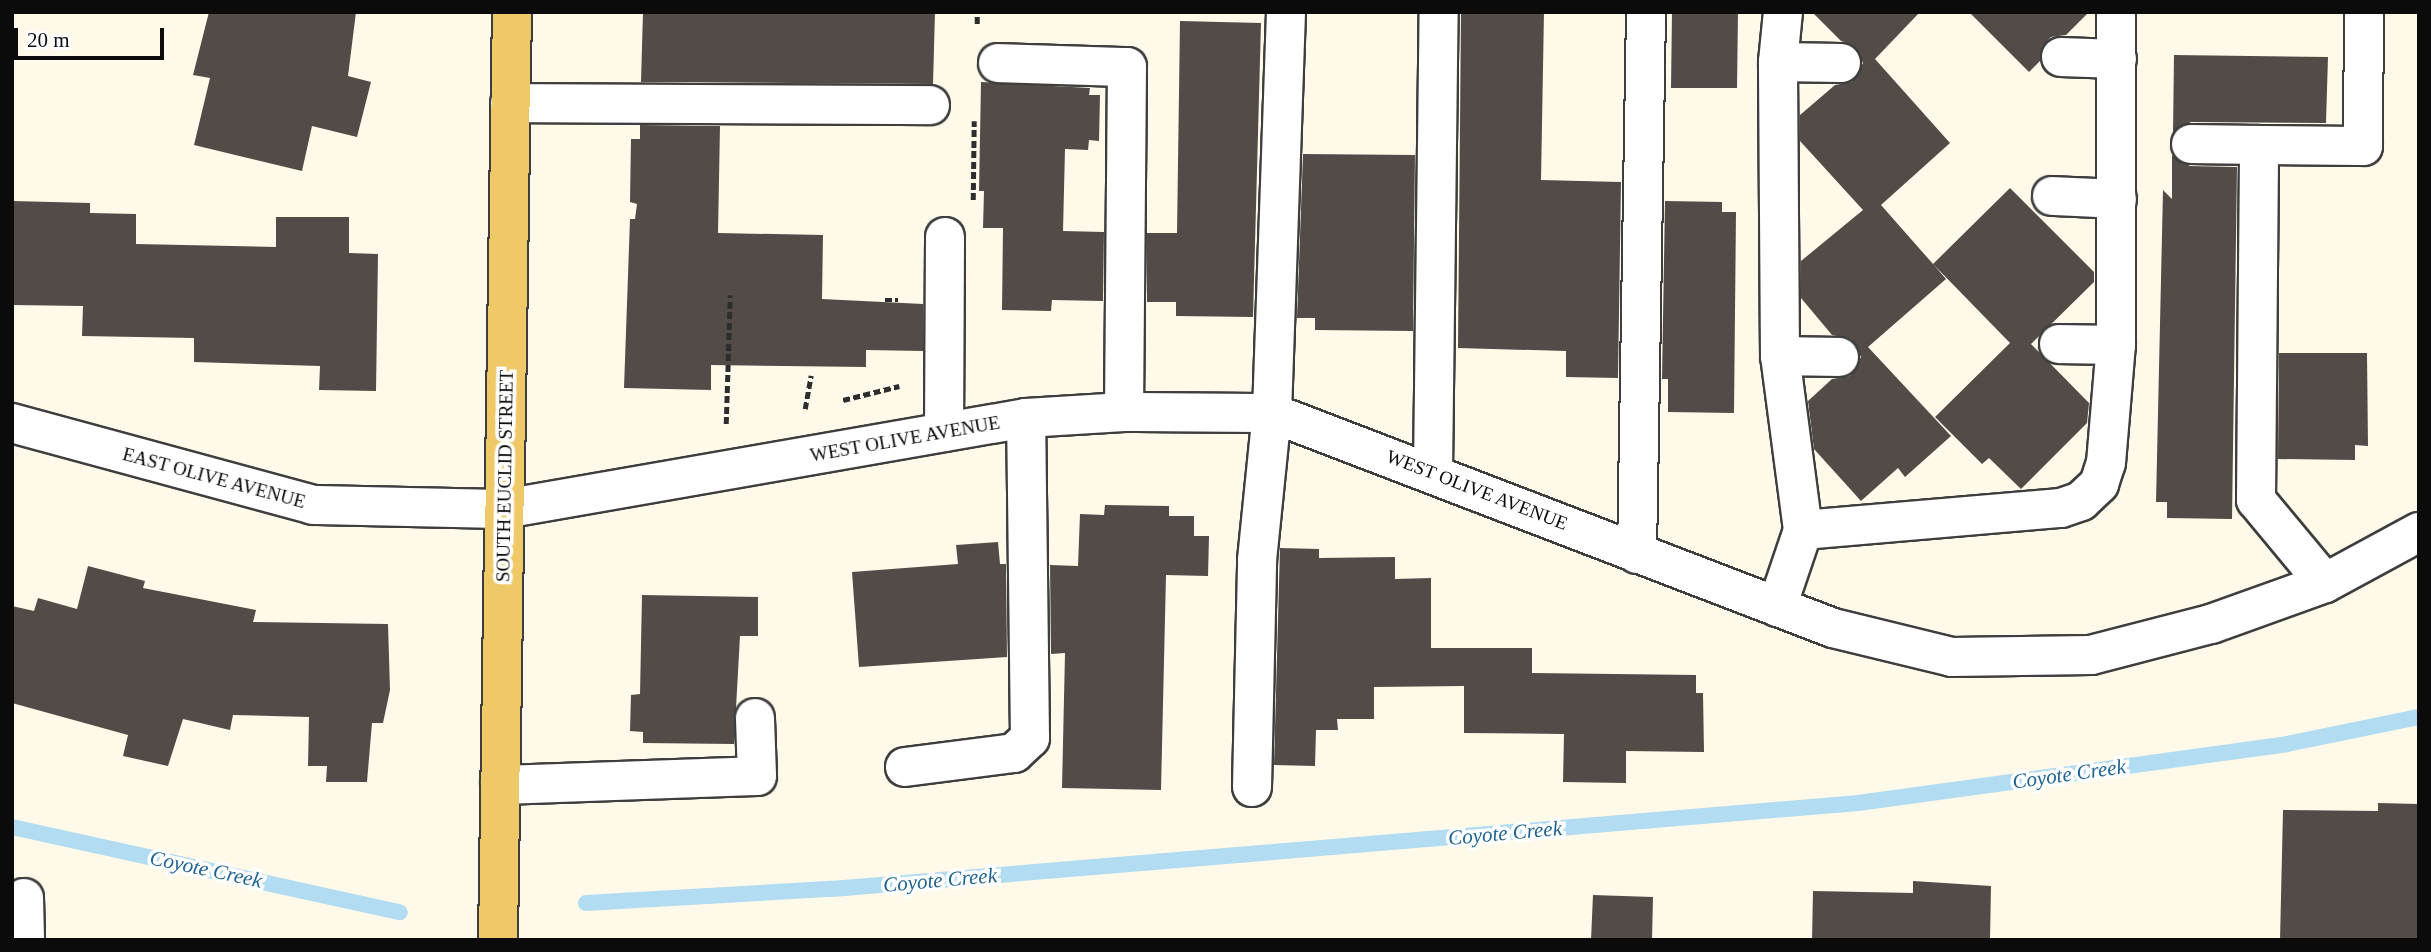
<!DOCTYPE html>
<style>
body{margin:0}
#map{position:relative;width:2431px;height:952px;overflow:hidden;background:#fef9e9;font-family:Georgia,serif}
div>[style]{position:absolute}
.stream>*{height:16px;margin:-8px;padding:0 8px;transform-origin:8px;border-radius:8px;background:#b2dcf1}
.building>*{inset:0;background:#524b48}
.path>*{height:4.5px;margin-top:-2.25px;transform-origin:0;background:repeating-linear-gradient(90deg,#2d2d2d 0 7px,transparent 0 10.5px)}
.roads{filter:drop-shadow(2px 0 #3e3e3e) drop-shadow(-2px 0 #3e3e3e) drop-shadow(0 2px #3e3e3e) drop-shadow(0 -2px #3e3e3e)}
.minor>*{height:38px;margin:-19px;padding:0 19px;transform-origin:19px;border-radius:19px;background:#fff}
.major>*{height:38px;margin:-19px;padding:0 19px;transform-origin:19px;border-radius:19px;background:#efc968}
span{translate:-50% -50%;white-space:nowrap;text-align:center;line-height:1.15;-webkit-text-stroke:7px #fff;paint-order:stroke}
.street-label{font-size:19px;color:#0b0b0b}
.water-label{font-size:21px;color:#1e6492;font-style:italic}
.frame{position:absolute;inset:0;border:14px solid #0b0b0b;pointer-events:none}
.scale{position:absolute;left:14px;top:28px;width:150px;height:32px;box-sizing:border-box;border:4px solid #0b0b0b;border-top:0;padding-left:9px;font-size:21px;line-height:24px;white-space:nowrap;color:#0b0b0b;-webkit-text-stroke:5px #fff;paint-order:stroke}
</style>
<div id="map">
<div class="stream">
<i style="left:12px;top:827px;width:397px;rotate:12.4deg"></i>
<i style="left:586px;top:903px;width:246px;rotate:-3.3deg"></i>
<i style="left:832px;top:889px;width:1030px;rotate:-4.79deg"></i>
<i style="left:1858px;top:803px;width:433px;rotate:-7.8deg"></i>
<i style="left:2287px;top:744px;width:135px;rotate:-11.6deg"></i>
</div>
<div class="building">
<i style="clip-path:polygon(209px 12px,356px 12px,348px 76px,371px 82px,357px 137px,312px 126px,302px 171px,194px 145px,210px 78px,193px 75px)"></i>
<i style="clip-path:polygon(643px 12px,935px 12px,933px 84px,641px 82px)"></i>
<i style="clip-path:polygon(1461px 12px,1544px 12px,1541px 180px,1621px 182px,1618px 378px,1566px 377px,1566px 351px,1458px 348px)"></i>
<i style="clip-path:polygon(1672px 12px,1738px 12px,1737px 88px,1671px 88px)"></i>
<i style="clip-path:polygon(1812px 12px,1920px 12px,1875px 59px,1950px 143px,1881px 205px,1933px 264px,2010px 188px,2094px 272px,2094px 282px,2031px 344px,2089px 403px,2087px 423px,2021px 489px,1989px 458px,1982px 464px,1935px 417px,2010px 343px,1933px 264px,1946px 279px,1868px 347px,1951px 436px,1905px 477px,1898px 468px,1861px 501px,1814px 449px,1808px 401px,1832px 379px,1850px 376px,1861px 357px,1851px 339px,1832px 335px,1801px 298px,1801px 261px,1863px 210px,1800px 141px,1800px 115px,1835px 85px,1852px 82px,1863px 63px,1853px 45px,1841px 41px)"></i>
<i style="clip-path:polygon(1969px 12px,2089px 12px,2066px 35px,2051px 37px,2043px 45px,2040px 61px,2029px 72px)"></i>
<i style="clip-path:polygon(1180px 21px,1261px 23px,1253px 317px,1176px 316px,1176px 302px,1147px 302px,1147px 233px,1177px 233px)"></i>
<i style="clip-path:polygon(2174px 55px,2328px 57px,2326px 123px,2191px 122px,2173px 132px)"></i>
<i style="clip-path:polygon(981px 82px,1090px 88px,1089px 95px,1100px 95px,1099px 141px,1089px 140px,1088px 150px,1065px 149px,1063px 231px,1104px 232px,1103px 301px,1052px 300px,1051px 311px,1002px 310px,1003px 228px,983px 228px,984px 191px,979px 191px)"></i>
<i style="clip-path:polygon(640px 125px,720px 126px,718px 233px,823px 235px,822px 299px,923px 304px,923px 351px,866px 350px,866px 367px,711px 365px,711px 390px,624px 388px,630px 219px,635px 219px,637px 204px,630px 202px,631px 139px,640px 139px)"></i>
<i style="clip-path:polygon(1303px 154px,1415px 155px,1413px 331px,1315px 330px,1315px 318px,1297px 318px)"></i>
<i style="clip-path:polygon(2172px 155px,2190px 166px,2237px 167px,2232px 519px,2167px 518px,2167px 502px,2156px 502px,2163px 190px,2172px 199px)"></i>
<i style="clip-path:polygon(12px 201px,90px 203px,90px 213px,136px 214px,136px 244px,276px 247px,276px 217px,349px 217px,349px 253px,378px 254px,376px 391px,319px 390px,320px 366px,194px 362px,194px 338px,82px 336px,83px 306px,12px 305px)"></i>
<i style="clip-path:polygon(1665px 201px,1722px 202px,1722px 212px,1736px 212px,1734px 413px,1668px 412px,1668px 379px,1662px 379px)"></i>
<i style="clip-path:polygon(2279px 353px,2367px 353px,2368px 446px,2355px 445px,2355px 460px,2278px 459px)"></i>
<i style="clip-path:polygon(1105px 505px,1169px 506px,1169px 516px,1194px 516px,1194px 536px,1209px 536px,1208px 576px,1166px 575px,1161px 790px,1062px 788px,1065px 653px,1051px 654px,1050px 565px,1078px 566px,1080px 514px,1104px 515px)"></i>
<i style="clip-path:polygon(998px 542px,1000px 564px,1006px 564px,1007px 657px,859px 667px,852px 572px,958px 564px,956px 545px)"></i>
<i style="clip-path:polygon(1280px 548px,1319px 549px,1319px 558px,1395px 557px,1395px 579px,1431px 578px,1431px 648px,1532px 648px,1532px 673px,1696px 675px,1696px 693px,1703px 693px,1704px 752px,1626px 751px,1626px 783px,1563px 782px,1564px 734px,1464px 733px,1464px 686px,1374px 687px,1374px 719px,1337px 719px,1338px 730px,1316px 730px,1315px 766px,1274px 765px)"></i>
<i style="clip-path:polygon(88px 566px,145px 581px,143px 588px,256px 610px,253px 622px,388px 624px,390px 690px,383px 723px,372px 723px,367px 782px,326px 782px,327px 766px,308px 766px,309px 717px,233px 715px,230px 730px,183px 719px,168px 766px,123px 756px,128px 735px,12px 703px,12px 606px,34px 611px,38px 598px,77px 609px)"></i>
<i style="clip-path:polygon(642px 595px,758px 597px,758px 636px,740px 636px,734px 744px,643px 743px,643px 732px,630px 731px,631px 695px,640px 694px)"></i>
<i style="clip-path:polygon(2378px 803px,2419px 804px,2419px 940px,2280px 940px,2283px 810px,2378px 811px)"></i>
<i style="clip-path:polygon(1913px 881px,1991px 886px,1990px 940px,1812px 940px,1813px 891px,1913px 893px)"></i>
<i style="clip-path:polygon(1593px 895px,1653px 897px,1652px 940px,1591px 940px)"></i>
</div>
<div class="path">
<i style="left:977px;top:24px;width:12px;rotate:-90deg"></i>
<i style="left:973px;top:200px;width:79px;rotate:-89.3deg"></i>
<i style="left:885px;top:300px;width:13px"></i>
<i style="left:843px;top:400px;width:58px;rotate:-14deg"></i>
<i style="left:805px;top:409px;width:34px;rotate:-80deg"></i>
<i style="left:726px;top:424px;width:129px;rotate:-88.2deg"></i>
</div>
<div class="roads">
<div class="minor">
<i style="left:2061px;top:57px;width:56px;rotate:2deg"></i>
<i style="left:1778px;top:62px;width:63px;rotate:0.9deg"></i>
<i style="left:998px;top:63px;width:129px;rotate:1.8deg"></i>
<i style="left:1127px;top:67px;width:345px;rotate:90.5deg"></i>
<i style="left:510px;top:103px;width:420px;rotate:0.3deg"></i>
<i style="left:2191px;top:144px;width:68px;rotate:0.8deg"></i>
<i style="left:2052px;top:196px;width:65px;rotate:2.6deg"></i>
<i style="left:2059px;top:344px;width:57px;rotate:1deg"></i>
<i style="left:1780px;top:356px;width:59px;rotate:1deg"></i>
<i style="left:12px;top:423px;width:312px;rotate:15.2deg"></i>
<i style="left:313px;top:505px;width:191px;rotate:1.2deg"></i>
<i style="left:504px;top:509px;width:530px;rotate:-9.89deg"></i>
<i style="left:1026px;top:418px;width:98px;rotate:-3.5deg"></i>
<i style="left:1124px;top:412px;width:148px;rotate:0.4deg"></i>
<i style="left:1272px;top:413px;width:601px;rotate:20.97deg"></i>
<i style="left:1833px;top:628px;width:122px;rotate:13.7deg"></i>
<i style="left:1952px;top:657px;width:139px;rotate:-0.8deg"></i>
<i style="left:2091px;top:655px;width:124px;rotate:-14.5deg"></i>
<i style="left:2211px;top:624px;width:121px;rotate:-19.8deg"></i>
<i style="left:2325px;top:583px;width:107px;rotate:-28.5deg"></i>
<i style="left:944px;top:432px;width:195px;rotate:-89.7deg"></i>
<i style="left:1433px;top:472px;width:460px;rotate:-89.3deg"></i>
<i style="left:1803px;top:530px;width:259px;rotate:-4.9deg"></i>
<i style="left:2061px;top:508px;width:21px;rotate:-19deg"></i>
<i style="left:2081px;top:501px;width:25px;rotate:-43deg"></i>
<i style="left:2099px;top:484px;width:22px;rotate:-72deg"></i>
<i style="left:2106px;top:463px;width:118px;rotate:-85.2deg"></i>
<i style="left:2116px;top:345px;width:333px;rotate:-90deg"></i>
<i style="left:1637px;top:554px;width:542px;rotate:-89.05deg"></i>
<i style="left:2325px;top:583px;width:108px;rotate:-129.7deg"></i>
<i style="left:2256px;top:500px;width:355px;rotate:-89.5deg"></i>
<i style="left:2259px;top:145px;width:104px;rotate:0.6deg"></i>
<i style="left:2363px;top:146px;width:134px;rotate:-89.6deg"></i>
<i style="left:1777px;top:607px;width:81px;rotate:-71.3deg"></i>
<i style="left:1803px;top:530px;width:176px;rotate:-97.5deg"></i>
<i style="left:1780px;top:356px;width:294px;rotate:-90.4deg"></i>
<i style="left:1778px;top:62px;width:50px;rotate:-84.3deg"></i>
<i style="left:905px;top:767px;width:110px;rotate:-7.3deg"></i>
<i style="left:1014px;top:753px;width:22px;rotate:-43deg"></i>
<i style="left:1030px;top:738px;width:320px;rotate:-90.7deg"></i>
<i style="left:500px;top:785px;width:257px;rotate:-2deg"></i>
<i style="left:757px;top:776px;width:58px;rotate:-92deg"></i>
<i style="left:1252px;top:787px;width:227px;rotate:-88.7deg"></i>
<i style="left:1257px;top:560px;width:148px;rotate:-84.2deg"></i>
<i style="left:1272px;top:413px;width:401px;rotate:-88deg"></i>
<i style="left:24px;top:898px;width:42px;rotate:88.6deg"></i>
</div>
<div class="major">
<i style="left:498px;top:940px;width:928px;rotate:-89.14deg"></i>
</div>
</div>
<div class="street-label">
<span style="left:905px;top:439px;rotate:-10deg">WEST OLIVE AVENUE</span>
<span style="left:505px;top:476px;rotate:-89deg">SOUTH EUCLID STREET</span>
<span style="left:214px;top:478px;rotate:15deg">EAST OLIVE AVENUE</span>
<span style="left:1477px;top:490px;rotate:21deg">WEST OLIVE AVENUE</span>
</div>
<div class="water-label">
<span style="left:2069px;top:774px;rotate:-8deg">Coyote Creek</span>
<span style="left:1505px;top:833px;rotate:-5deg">Coyote Creek</span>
<span style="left:206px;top:869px;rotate:12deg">Coyote Creek</span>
<span style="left:940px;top:880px;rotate:-5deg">Coyote Creek</span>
</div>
<div class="frame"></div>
<div class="scale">20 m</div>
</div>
